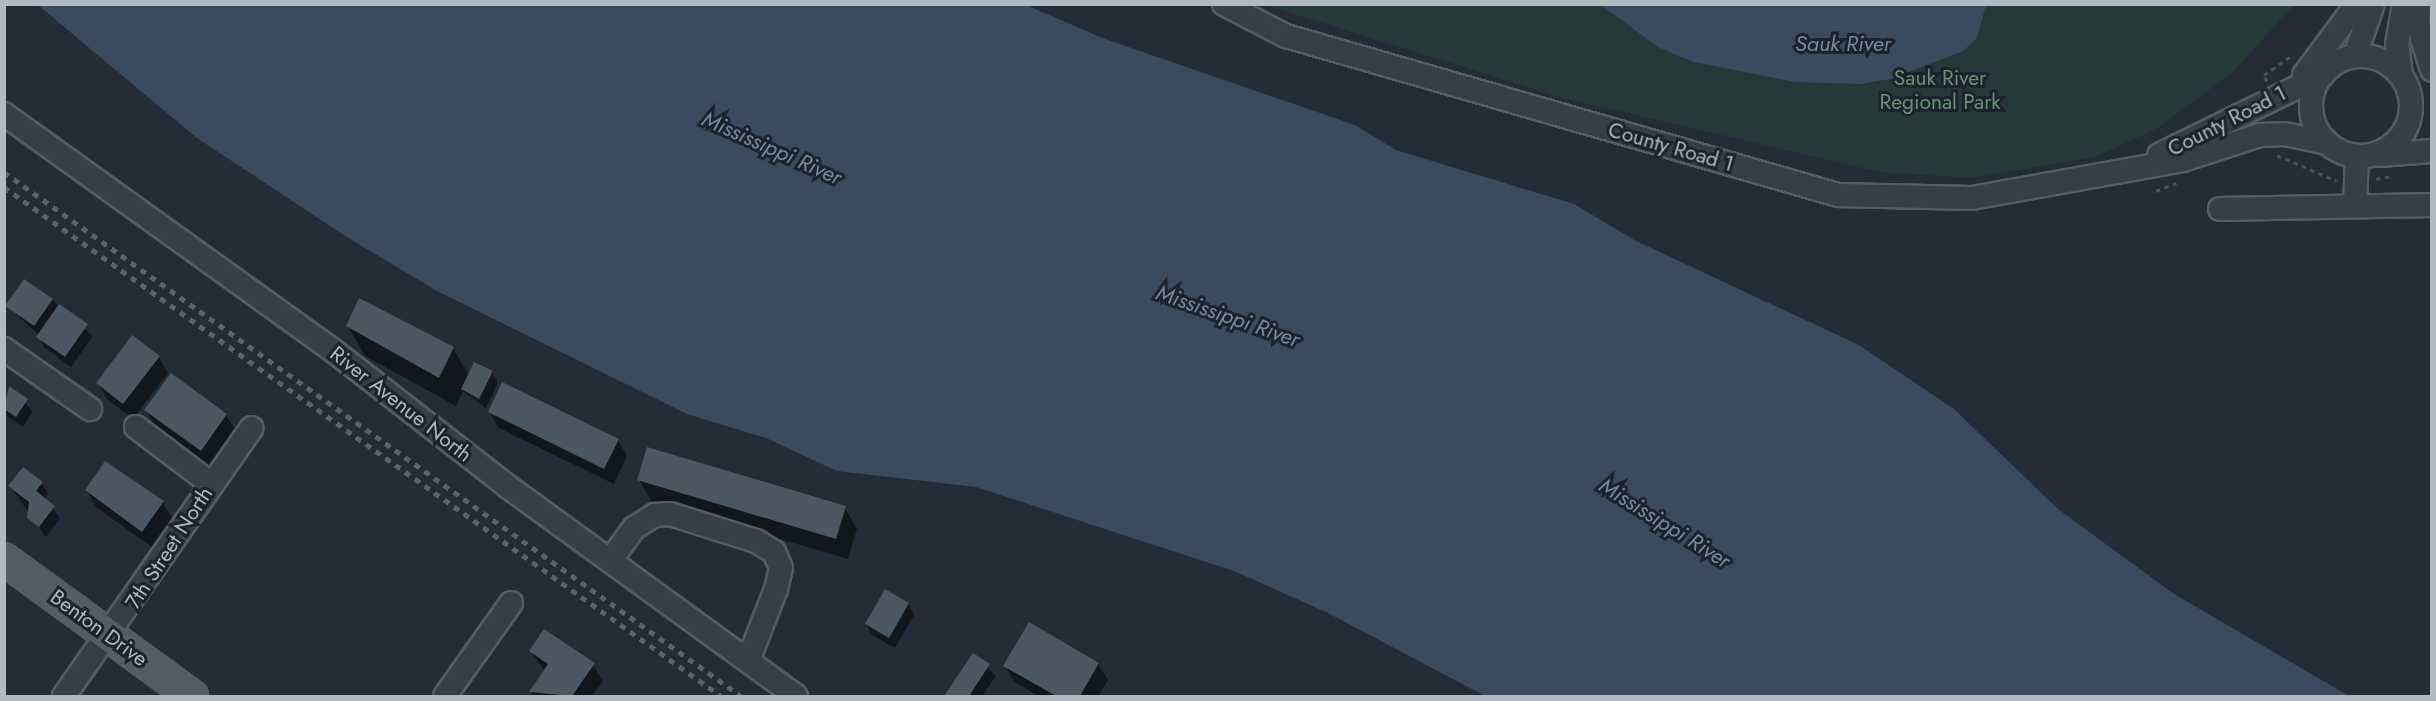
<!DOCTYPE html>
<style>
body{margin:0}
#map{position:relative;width:2436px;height:701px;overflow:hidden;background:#232c37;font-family:Jost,sans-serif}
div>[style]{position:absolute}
.green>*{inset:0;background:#263939}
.water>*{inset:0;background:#3a4b5f}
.shadow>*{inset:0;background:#0007}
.building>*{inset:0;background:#4b5762}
.path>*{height:3px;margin-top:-1.5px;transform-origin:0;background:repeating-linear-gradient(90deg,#445657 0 4.5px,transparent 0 9px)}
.roads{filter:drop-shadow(2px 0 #545c65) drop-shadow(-2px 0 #545c65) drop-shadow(0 2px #545c65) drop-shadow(0 -2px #545c65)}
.minor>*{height:22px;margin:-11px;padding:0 11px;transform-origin:11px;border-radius:11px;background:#363e47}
.minor>.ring{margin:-11px;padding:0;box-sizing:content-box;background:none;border:22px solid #363e47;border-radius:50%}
.major>*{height:30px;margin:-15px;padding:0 15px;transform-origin:15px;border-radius:15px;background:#545d67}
.rail>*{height:4.5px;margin-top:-2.25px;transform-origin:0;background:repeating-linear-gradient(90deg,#59626e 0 6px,transparent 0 12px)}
span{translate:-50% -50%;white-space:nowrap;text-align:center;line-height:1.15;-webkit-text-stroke:6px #1c232c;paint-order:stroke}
.park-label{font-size:21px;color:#6b9272}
.street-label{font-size:21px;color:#b1b9c4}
.water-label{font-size:22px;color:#748ba5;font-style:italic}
.frame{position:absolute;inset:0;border:6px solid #b1b9c4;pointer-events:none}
</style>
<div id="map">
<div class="green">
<i style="clip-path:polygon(1265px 5px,2294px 5px,2233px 72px,2156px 129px,2095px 157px,1973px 178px,1879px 172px,1563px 98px)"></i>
</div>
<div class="water">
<i style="clip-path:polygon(38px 5px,1026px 5px,1105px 39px,1355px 125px,1396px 150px,1574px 204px,1636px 241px,1859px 345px,1954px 409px,2058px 509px,2174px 594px,2349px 696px,1485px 696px,1328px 613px,1234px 571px,976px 487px,837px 471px,766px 438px,687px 414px,437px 291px,345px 236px,197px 138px)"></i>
<i style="clip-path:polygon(1601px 5px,1986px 5px,1977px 38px,1963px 51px,1890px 79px,1860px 84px,1795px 82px,1694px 62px,1658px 47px)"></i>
</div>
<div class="shadow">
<i style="clip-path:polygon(52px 300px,93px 336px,71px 367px,44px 347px,39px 335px,7px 306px)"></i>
<i style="clip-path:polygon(348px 326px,453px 348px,469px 376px,492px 372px,498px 383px,486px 408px,463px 391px,456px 406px,365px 356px)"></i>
<i style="clip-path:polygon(159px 357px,168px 373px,133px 419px,107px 399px,98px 383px)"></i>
<i style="clip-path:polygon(9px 388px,33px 411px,23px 427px,5px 415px)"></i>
<i style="clip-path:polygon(146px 410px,226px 415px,236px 431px,210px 466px,155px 426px)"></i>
<i style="clip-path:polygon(489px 412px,618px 440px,627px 456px,614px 484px,499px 428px)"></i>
<i style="clip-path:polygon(639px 479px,845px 508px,857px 529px,848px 559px,651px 501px)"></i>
<i style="clip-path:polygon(42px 483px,48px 494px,44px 499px,60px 518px,46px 537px,10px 486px)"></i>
<i style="clip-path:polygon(87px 490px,162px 502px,172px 518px,152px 547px,96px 507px)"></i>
<i style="clip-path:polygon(908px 604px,914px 615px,895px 648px,872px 635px,866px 624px)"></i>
<i style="clip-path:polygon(530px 651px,593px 665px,603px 681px,592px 696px,533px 696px,531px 692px,545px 671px)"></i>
<i style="clip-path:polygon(974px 655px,996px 676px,982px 696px,946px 696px)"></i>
<i style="clip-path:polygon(1098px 664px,1108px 680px,1098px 696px,1039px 696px,1014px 682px,1005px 666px)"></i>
</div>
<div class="building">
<i style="clip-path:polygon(24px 279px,53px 299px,34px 326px,5px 306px)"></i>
<i style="clip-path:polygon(359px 298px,454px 347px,439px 378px,346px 326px)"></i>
<i style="clip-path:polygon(59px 304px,88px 324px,65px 357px,36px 337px)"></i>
<i style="clip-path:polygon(132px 335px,160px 356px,123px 404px,96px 383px)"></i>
<i style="clip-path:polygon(474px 362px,493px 371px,479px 399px,461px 389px)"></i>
<i style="clip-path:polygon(171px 373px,227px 414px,201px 451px,144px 410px)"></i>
<i style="clip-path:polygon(502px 382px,619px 439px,604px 469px,488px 412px)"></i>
<i style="clip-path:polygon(9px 386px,28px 399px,16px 417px,4px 409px)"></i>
<i style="clip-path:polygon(647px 447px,846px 506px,836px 539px,637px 480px)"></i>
<i style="clip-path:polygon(105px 461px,164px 501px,142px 532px,85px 490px)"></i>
<i style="clip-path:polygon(23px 467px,43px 482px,36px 491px,55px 506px,39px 527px,27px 518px,29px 502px,8px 486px)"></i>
<i style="clip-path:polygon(885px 589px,909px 603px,889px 638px,865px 624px)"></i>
<i style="clip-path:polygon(1029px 622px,1099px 663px,1080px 696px,1056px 696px,1003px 666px)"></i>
<i style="clip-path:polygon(544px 629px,595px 663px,572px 696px,529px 692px,548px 664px,529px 651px)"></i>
<i style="clip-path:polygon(973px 653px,990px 664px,969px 696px,944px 696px)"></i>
</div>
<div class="path">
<i style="left:2267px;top:81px;width:7px;rotate:-117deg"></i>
<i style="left:2264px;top:75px;width:32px;rotate:-35deg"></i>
<i style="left:2277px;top:155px;width:65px;rotate:23.4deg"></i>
<i style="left:2376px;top:179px;width:15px;rotate:-11deg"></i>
<i style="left:2156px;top:191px;width:22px;rotate:-21deg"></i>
</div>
<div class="roads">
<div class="minor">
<i style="left:1224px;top:4px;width:70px;rotate:27.3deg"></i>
<i style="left:1286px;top:36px;width:574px;rotate:16.07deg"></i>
<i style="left:1838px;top:195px;width:134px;rotate:1.3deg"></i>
<i style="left:1972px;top:198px;width:214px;rotate:-10.2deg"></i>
<i style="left:2183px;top:160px;width:81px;rotate:-18deg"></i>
<i style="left:2260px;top:135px;width:25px;rotate:-2deg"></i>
<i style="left:2285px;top:134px;width:43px;rotate:12.1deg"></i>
<i style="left:2419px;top:4px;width:21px;rotate:93deg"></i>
<i style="left:2418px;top:25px;width:47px;rotate:72.7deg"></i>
<i class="ring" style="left:2311px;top:56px;width:78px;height:78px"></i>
<i style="left:2355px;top:56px;width:55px;rotate:-70.9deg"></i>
<i style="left:2304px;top:75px;width:89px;rotate:-53.3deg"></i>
<i style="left:2401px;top:75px;width:31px;rotate:-97deg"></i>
<i style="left:2397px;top:44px;width:41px;rotate:-80.1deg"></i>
<i style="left:4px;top:114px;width:408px;rotate:35.7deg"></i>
<i style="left:335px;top:352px;width:218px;rotate:37.9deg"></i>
<i style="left:507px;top:486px;width:357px;rotate:36deg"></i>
<i style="left:2159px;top:155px;width:182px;rotate:-26.1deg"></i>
<i style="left:2380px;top:155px;width:52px;rotate:-4.4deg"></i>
<i style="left:2355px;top:206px;width:49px;rotate:-87.7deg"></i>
<i style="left:2220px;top:209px;width:212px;rotate:-1.1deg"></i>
<i style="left:4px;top:349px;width:105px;rotate:34.9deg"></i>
<i style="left:136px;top:427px;width:94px;rotate:37.2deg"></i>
<i style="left:610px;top:561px;width:41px;rotate:-54deg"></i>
<i style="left:634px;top:528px;width:25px;rotate:-32deg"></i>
<i style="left:655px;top:515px;width:15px;rotate:-4deg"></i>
<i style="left:670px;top:514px;width:90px;rotate:17.4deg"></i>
<i style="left:756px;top:541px;width:21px;rotate:31deg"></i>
<i style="left:774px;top:552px;width:17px;rotate:66deg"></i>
<i style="left:781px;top:568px;width:22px;rotate:103deg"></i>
<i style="left:776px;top:589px;width:77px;rotate:111.3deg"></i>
<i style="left:64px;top:696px;width:327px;rotate:-55deg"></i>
<i style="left:445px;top:696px;width:114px;rotate:-54.6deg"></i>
</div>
<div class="major">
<i style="left:4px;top:559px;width:233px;rotate:36.1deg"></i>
</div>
</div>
<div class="rail">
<i style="left:4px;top:172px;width:904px;rotate:35.41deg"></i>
<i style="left:4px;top:187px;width:879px;rotate:35.37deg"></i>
</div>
<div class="park-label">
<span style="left:1940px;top:90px">Sauk River<br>Regional Park</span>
</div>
<div class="street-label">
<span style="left:2227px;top:121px;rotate:-27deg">County Road 1</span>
<span style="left:1671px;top:147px;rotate:16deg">County Road 1</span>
<span style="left:401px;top:404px;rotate:38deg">River Avenue North</span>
<span style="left:169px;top:548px;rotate:-57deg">7th Street North</span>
<span style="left:99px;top:628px;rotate:36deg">Benton Drive</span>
</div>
<div class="water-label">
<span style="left:1843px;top:44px">Sauk River</span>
<span style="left:772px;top:148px;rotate:24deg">Mississippi River</span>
<span style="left:1228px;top:316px;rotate:19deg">Mississippi River</span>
<span style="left:1665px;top:523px;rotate:32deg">Mississippi River</span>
</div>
<div class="frame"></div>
</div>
